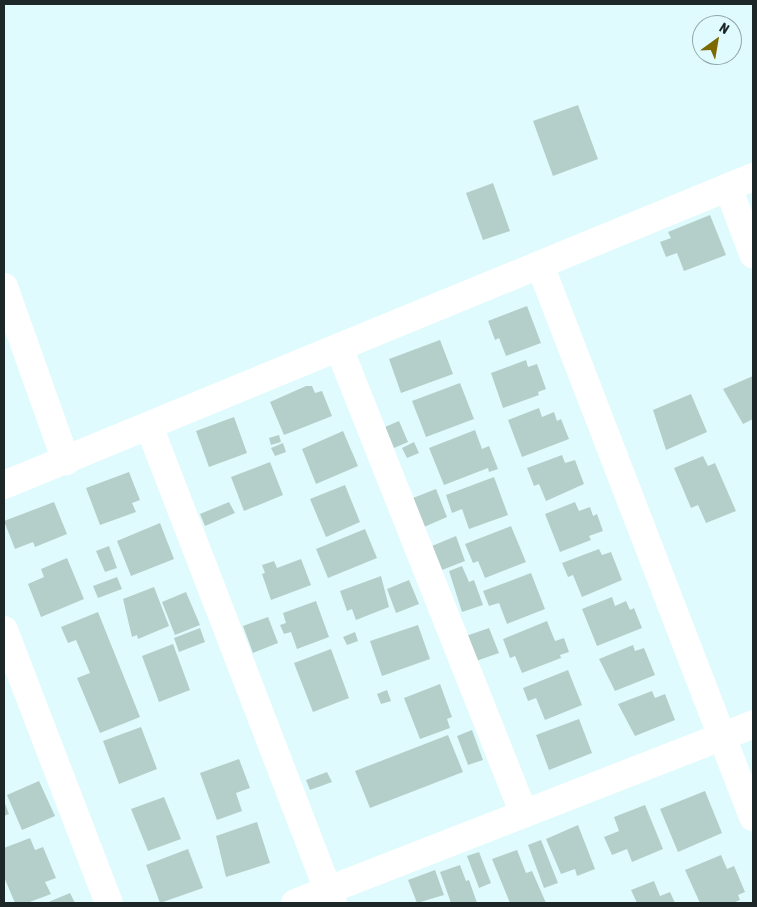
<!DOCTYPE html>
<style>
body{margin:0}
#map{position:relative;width:757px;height:907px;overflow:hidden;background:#dffbfd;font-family:"Asap Condensed",sans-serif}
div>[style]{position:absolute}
.building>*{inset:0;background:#b4cfca}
.minor>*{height:28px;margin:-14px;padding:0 14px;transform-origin:14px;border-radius:14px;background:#fff}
span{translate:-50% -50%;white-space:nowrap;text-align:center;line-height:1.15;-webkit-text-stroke:4px #dffbfd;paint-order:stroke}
.frame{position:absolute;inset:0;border:5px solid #1d2728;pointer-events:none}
.north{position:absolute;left:692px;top:15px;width:50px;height:50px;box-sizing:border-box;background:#dffbfd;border:1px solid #91a6a8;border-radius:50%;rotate:32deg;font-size:14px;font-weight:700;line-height:20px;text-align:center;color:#1d2728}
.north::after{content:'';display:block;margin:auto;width:18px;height:22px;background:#7c6900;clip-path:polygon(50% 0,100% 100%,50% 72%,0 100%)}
</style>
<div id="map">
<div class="building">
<i style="clip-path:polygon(578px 105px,598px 159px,553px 176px,533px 121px)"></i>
<i style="clip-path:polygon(493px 183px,510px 231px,483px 240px,466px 193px)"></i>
<i style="clip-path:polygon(710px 215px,726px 255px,684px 271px,677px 253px,666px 257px,660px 242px,671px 238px,668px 232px)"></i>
<i style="clip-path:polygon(527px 306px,541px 343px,506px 356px,499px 338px,495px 340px,488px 321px)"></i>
<i style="clip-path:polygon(440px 340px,453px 374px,401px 393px,389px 359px)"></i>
<i style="clip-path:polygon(526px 360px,528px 367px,537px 364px,546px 389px,538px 392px,539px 395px,503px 408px,491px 373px)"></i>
<i style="clip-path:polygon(753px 376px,753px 419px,743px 424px,723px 389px)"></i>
<i style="clip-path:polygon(460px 383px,474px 419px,426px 437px,412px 401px)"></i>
<i style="clip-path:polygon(306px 386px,312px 386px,315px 393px,322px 391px,332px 416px,284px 435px,270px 402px)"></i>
<i style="clip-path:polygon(691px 394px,707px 432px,666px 450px,653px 410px)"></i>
<i style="clip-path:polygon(539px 408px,542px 417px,554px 412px,557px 421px,561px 419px,569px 439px,522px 457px,508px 420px)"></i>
<i style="clip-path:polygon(234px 417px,247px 453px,209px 467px,196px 431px)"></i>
<i style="clip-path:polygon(399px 421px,408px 442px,394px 448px,385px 427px)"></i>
<i style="clip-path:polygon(475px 430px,482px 449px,489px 446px,498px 469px,489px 472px,488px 468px,444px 485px,429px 448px)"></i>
<i style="clip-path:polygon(343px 431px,358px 466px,316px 484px,302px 449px)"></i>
<i style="clip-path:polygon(279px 435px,281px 442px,271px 445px,269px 438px)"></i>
<i style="clip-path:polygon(414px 442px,419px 453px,407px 458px,402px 448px)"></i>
<i style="clip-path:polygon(283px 443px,286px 452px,275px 456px,271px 448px)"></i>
<i style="clip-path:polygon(562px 455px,565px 463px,575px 460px,584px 484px,546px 501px,539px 484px,534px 486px,527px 468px)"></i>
<i style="clip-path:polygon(703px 456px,708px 466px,715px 463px,736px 511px,706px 523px,698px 505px,691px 508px,674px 468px)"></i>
<i style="clip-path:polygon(270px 462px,283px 495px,244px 511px,231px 477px)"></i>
<i style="clip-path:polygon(129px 472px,140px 500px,132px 503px,136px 512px,100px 525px,86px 488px)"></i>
<i style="clip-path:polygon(494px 477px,508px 515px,469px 529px,462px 509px,452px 513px,446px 495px)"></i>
<i style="clip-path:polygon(345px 485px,360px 522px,326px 537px,310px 499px)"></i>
<i style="clip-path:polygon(436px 489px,447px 517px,424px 527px,413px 498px)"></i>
<i style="clip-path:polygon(54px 502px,67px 534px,35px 547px,33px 542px,15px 549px,4px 521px)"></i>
<i style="clip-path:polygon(229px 502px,235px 513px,205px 526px,200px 514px)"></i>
<i style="clip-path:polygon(575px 502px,579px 511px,590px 507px,593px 516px,597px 514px,603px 531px,589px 536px,591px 540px,560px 552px,545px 514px)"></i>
<i style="clip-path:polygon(160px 523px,174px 559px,131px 576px,117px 541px)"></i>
<i style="clip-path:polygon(511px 526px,526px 562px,485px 578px,478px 561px,473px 563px,465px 544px)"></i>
<i style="clip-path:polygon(365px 529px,377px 558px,328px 578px,316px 549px)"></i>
<i style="clip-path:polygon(456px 536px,465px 561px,442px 570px,432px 546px)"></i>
<i style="clip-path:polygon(109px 546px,117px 568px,105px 572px,96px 551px)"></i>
<i style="clip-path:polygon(599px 549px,602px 555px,611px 552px,622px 580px,582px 597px,573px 575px,568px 577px,562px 563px)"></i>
<i style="clip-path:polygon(67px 558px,84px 599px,41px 617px,28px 584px,44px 577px,41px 569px)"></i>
<i style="clip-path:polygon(301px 559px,311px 585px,271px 600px,262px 574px,265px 573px,262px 565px,274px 561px,277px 568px)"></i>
<i style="clip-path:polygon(462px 566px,469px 582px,474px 580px,483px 605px,462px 612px,449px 571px)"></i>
<i style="clip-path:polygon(531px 573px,545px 609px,507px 624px,499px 603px,489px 606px,483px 591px)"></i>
<i style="clip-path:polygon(381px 576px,389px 607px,356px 620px,352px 609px,347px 611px,340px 591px)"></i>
<i style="clip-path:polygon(117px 577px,122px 589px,98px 598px,93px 586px)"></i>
<i style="clip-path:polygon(409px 580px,419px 604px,396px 613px,387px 589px)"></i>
<i style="clip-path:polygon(154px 587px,169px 626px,138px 639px,137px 635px,132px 637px,123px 599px)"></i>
<i style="clip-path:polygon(186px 592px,200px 625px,175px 635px,162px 602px)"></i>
<i style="clip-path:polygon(612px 597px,615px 606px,626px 601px,630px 610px,634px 608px,642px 628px,597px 646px,582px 609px)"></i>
<i style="clip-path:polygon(316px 601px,329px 637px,297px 649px,291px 632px,284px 634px,280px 625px,286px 623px,283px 613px)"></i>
<i style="clip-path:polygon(98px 612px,140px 717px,100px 733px,77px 678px,90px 673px,76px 640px,68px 643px,61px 627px)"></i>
<i style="clip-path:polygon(268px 617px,278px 643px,253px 653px,243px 626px)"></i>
<i style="clip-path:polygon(547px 621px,555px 641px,564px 638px,569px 652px,560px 655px,561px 658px,522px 673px,515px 656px,510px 658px,503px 639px)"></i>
<i style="clip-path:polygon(418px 625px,430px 659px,382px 676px,370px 641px)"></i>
<i style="clip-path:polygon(200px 628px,205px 642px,179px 652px,174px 638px)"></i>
<i style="clip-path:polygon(489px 628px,499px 653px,476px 661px,466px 636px)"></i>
<i style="clip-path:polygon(355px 632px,358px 641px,347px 645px,343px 637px)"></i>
<i style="clip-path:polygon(173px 644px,190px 690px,159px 702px,142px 656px)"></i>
<i style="clip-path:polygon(633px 645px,635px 651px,644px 648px,655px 675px,615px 691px,599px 659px)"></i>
<i style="clip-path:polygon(331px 649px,349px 698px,313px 712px,294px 663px)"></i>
<i style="clip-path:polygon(568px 670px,582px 705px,545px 720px,536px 698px,528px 701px,523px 688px)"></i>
<i style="clip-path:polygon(440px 684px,452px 717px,447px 719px,450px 728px,420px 739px,404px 698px)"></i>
<i style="clip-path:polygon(387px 690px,391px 701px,381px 704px,377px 694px)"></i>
<i style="clip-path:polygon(652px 691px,655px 698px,665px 694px,675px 720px,635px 736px,618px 704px)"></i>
<i style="clip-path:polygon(579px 719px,592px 753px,549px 770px,536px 735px)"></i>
<i style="clip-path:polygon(141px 727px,157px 769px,119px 784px,103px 741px)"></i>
<i style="clip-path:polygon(472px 730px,483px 760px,468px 765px,457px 736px)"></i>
<i style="clip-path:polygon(448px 735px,463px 772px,370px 808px,355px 771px)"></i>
<i style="clip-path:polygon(239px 759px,250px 788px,236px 793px,242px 811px,217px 820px,200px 773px)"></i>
<i style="clip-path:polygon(327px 772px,332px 782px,310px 790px,306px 780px)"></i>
<i style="clip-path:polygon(39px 781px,55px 816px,22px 830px,7px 795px)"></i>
<i style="clip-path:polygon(705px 791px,722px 833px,678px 852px,660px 809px)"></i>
<i style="clip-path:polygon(164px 797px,181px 839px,148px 851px,131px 809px)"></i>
<i style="clip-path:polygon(4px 801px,9px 814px,4px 816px)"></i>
<i style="clip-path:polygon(645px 805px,663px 849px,632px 862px,627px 849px,612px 855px,604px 837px,619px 831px,614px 817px)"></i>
<i style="clip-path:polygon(257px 822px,270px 863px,226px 877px,216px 836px)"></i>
<i style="clip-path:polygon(578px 825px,595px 869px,577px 876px,575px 869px,561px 874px,546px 839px)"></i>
<i style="clip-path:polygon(30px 838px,35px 850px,43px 847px,56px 878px,45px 882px,51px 894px,27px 903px,15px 903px,4px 877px,4px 848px)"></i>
<i style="clip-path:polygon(541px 840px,558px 883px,544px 888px,528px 845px)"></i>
<i style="clip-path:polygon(188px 849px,203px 888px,160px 903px,146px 865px)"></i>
<i style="clip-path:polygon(517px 850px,526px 873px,532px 871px,546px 903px,510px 903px,492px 859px)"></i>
<i style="clip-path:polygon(479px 852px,491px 883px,479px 888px,467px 856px)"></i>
<i style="clip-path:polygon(721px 855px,727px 869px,734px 866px,745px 892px,738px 895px,740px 900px,733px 903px,700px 903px,685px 870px)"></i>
<i style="clip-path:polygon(460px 865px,466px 881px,469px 880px,477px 903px,451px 903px,440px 872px)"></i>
<i style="clip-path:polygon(435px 870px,444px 895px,417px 903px,408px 880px)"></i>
<i style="clip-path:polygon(654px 881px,660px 896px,670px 892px,675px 903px,637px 903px,631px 890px)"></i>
<i style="clip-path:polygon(70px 893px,75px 903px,46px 903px)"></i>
</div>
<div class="minor">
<i style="left:728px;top:187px;width:72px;rotate:69.5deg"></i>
<i style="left:540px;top:265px;width:592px;rotate:68.9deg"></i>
<i style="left:4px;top:287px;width:185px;rotate:70.4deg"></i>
<i style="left:339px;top:348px;width:501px;rotate:68.35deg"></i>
<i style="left:149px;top:426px;width:511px;rotate:68.91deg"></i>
<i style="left:4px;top:485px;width:810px;rotate:-22.35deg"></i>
<i style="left:4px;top:630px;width:292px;rotate:69deg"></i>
<i style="left:295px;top:903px;width:492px;rotate:-21.3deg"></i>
</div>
<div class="frame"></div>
<div class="north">N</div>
</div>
